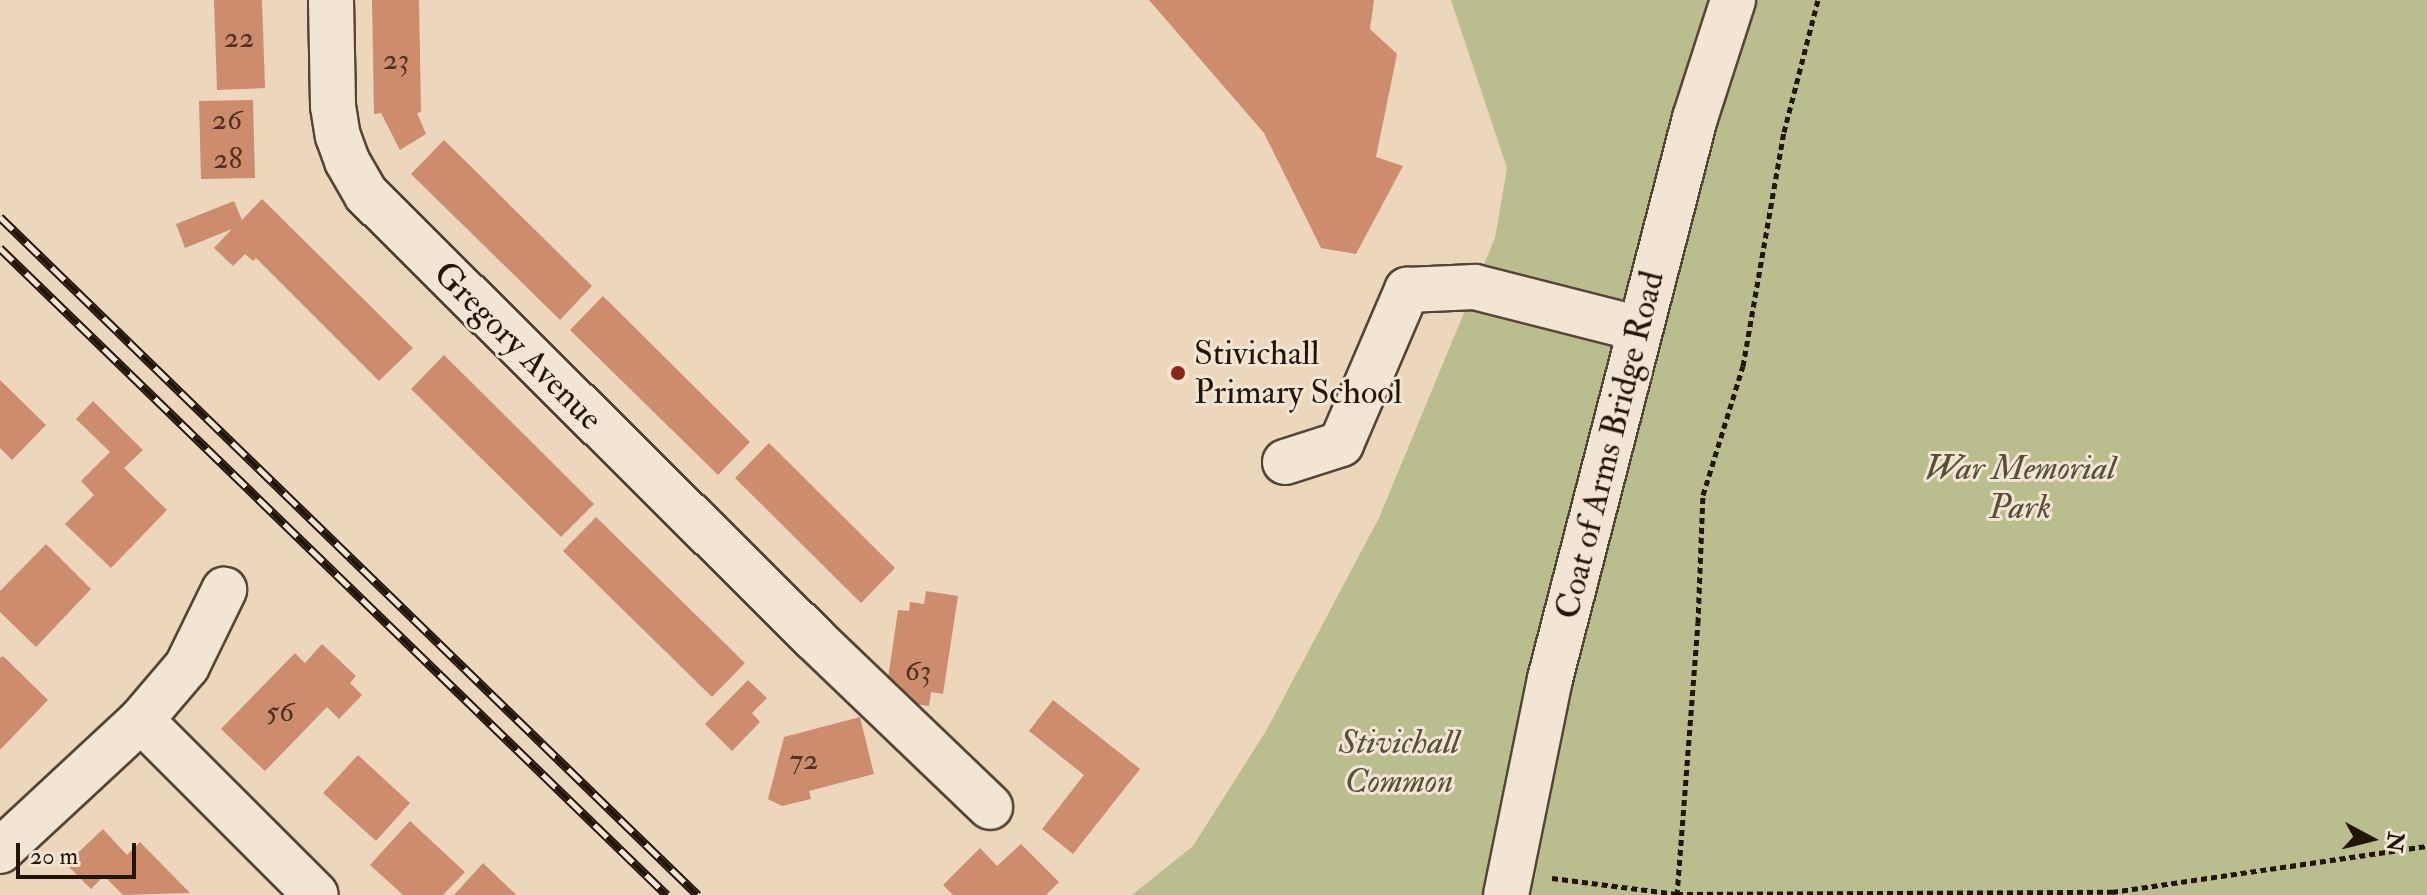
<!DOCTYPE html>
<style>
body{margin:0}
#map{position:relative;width:2427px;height:895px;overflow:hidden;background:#ecd7bc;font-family:"IM FELL Double Pica",serif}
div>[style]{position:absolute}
.green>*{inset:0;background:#babd8e}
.building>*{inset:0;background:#cd8c6d}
.path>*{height:5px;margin-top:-2.5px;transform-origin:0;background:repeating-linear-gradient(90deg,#221407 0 6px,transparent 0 10px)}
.roads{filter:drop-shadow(2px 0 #544534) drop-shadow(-2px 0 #544534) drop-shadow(0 2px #544534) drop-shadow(0 -2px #544534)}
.minor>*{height:44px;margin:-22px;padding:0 22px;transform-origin:22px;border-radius:22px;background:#f3e5d3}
.rail>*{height:9px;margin-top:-4.5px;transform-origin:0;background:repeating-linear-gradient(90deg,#f3e5d3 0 18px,#221407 0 36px);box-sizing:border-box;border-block:2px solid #221407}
.dots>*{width:22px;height:22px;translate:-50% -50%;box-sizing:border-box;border:4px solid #f3e5d3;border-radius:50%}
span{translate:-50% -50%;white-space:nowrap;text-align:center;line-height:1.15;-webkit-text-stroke:6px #f3e5d3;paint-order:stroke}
.number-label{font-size:30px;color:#4d3220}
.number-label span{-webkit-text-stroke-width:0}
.street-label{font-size:34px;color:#221407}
.poi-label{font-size:34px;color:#221407}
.left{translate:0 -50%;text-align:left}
.park-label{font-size:34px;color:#574f36;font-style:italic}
.north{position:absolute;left:2331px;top:799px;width:80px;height:80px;-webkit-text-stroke:6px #f3e5d3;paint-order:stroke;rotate:97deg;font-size:22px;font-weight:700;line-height:32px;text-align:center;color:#221407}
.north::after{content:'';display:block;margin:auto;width:28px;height:36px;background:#221407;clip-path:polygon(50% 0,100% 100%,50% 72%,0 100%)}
.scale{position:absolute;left:16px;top:843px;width:120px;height:36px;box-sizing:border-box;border:4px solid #221407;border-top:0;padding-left:10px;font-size:24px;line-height:28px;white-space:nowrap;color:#221407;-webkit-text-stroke:6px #f3e5d3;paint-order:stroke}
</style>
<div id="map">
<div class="green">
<i style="clip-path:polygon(1451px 0,2427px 0,2427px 895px,1132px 895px,1193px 846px,1266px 731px,1379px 518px,1495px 238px,1507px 168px)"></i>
</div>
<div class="building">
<i style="clip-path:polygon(214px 0,262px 0,265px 88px,217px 90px)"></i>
<i style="clip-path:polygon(372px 0,419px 0,421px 112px,417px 113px,426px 134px,400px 150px,381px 113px,374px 114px)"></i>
<i style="clip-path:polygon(1149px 0,1374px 0,1370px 29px,1397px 54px,1376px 157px,1403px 166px,1356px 254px,1321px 248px,1264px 133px)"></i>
<i style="clip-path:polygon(253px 100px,255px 178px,201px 179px,199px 101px)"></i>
<i style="clip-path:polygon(444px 140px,592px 286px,560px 320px,411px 174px)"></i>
<i style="clip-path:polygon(262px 199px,413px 348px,379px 381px,256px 258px,253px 261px,245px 254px,233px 266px,214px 248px,232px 229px,185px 248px,176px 224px,234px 201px,242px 220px)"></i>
<i style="clip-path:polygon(603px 296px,750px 442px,718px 475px,570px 330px)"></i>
<i style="clip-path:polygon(444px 355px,594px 504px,561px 537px,411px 389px)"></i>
<i style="clip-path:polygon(0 380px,46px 425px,12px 460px,0 448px)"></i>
<i style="clip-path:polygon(93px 401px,143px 450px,124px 468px,167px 510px,111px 568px,65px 524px,94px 495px,81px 481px,110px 452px,76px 419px)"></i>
<i style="clip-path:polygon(769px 443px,895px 568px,861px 603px,735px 478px)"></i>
<i style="clip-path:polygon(596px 517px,745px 663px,712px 697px,563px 551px)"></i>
<i style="clip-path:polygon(46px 544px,91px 589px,36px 647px,0 612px,0 591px)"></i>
<i style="clip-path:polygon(926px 591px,958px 596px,943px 694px,931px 692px,929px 706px,894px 701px,887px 686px,898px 610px,909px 611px,910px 602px,924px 604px)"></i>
<i style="clip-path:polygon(322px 644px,356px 676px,350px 683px,362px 695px,339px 719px,327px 707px,265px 771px,221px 729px,295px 653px,305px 663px)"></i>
<i style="clip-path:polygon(3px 656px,48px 700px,0 750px,0 658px)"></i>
<i style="clip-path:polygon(748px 680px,767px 698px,752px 713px,760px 722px,732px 751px,705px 724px)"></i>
<i style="clip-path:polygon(1053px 700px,1140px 769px,1073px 854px,1042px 829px,1084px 775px,1029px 731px)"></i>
<i style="clip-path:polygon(860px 717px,874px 774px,809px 791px,811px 799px,782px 806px,768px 799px,784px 737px)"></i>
<i style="clip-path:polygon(358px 755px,410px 803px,376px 841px,323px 793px)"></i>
<i style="clip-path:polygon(410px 821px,465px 872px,443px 895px,403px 895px,370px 865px)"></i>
<i style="clip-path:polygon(103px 829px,127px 855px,140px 842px,190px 893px,123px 895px,104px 876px,91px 889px,66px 864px)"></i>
<i style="clip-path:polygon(1021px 844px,1059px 882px,1046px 895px,953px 895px,943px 885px,980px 848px,997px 866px)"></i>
<i style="clip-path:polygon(483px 863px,510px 889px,517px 895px,454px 895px)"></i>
</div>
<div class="path">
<i style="left:1552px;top:878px;width:126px;rotate:7.3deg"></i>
<i style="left:1677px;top:894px;width:435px;rotate:-0.3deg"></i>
<i style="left:2112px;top:892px;width:318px;rotate:-8.3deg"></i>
<i style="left:1677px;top:895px;width:273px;rotate:-85.6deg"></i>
<i style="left:1698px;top:623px;width:128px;rotate:-87.8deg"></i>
<i style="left:1703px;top:495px;width:135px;rotate:-72.8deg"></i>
<i style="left:1743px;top:366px;width:238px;rotate:-80.1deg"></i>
<i style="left:1784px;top:132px;width:136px;rotate:-75.6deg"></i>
</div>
<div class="roads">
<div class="minor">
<i style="left:331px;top:0;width:106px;rotate:88.9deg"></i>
<i style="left:333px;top:106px;width:30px;rotate:81deg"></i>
<i style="left:338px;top:136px;width:27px;rotate:70deg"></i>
<i style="left:347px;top:161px;width:38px;rotate:60deg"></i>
<i style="left:366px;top:194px;width:631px;rotate:44.74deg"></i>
<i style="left:814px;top:638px;width:244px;rotate:43.8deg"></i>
<i style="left:1285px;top:462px;width:59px;rotate:-17.8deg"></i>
<i style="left:1341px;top:444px;width:168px;rotate:-66.8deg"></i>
<i style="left:1407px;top:290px;width:68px;rotate:-2.5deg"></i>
<i style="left:1475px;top:287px;width:170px;rotate:14.3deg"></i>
<i style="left:141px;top:720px;width:71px;rotate:-49.6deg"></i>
<i style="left:187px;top:666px;width:85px;rotate:-64deg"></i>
<i style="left:0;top:851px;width:192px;rotate:-42.9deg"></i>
<i style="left:141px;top:720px;width:247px;rotate:45deg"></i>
<i style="left:1506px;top:895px;width:220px;rotate:-78.5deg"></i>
<i style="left:1550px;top:679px;width:579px;rotate:-75.51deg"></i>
<i style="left:1695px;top:118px;width:124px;rotate:-72.1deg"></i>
</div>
</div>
<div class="rail">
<i style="left:0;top:217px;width:973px;rotate:44.17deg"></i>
<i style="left:0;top:248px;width:929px;rotate:44.13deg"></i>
</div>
<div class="dots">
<i style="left:1178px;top:373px;background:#8f2418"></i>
</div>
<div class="number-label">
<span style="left:239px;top:38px">22</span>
<span style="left:396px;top:60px">23</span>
<span style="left:227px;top:120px">26</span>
<span style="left:228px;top:159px">28</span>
<span style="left:918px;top:671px">63</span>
<span style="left:280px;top:712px">56</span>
<span style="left:804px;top:760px">72</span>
</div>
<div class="street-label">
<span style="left:518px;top:346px;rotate:45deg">Gregory Avenue</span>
<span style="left:1610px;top:445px;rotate:-76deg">Coat of Arms Bridge Road</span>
</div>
<div class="poi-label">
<span class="left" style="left:1194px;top:373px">Stivichall<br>Primary School</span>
</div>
<div class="park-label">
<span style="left:2020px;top:488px">War Memorial<br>Park</span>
<span style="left:1399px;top:762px">Stivichall<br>Common</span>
</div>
<div class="north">N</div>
<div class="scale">20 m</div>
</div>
